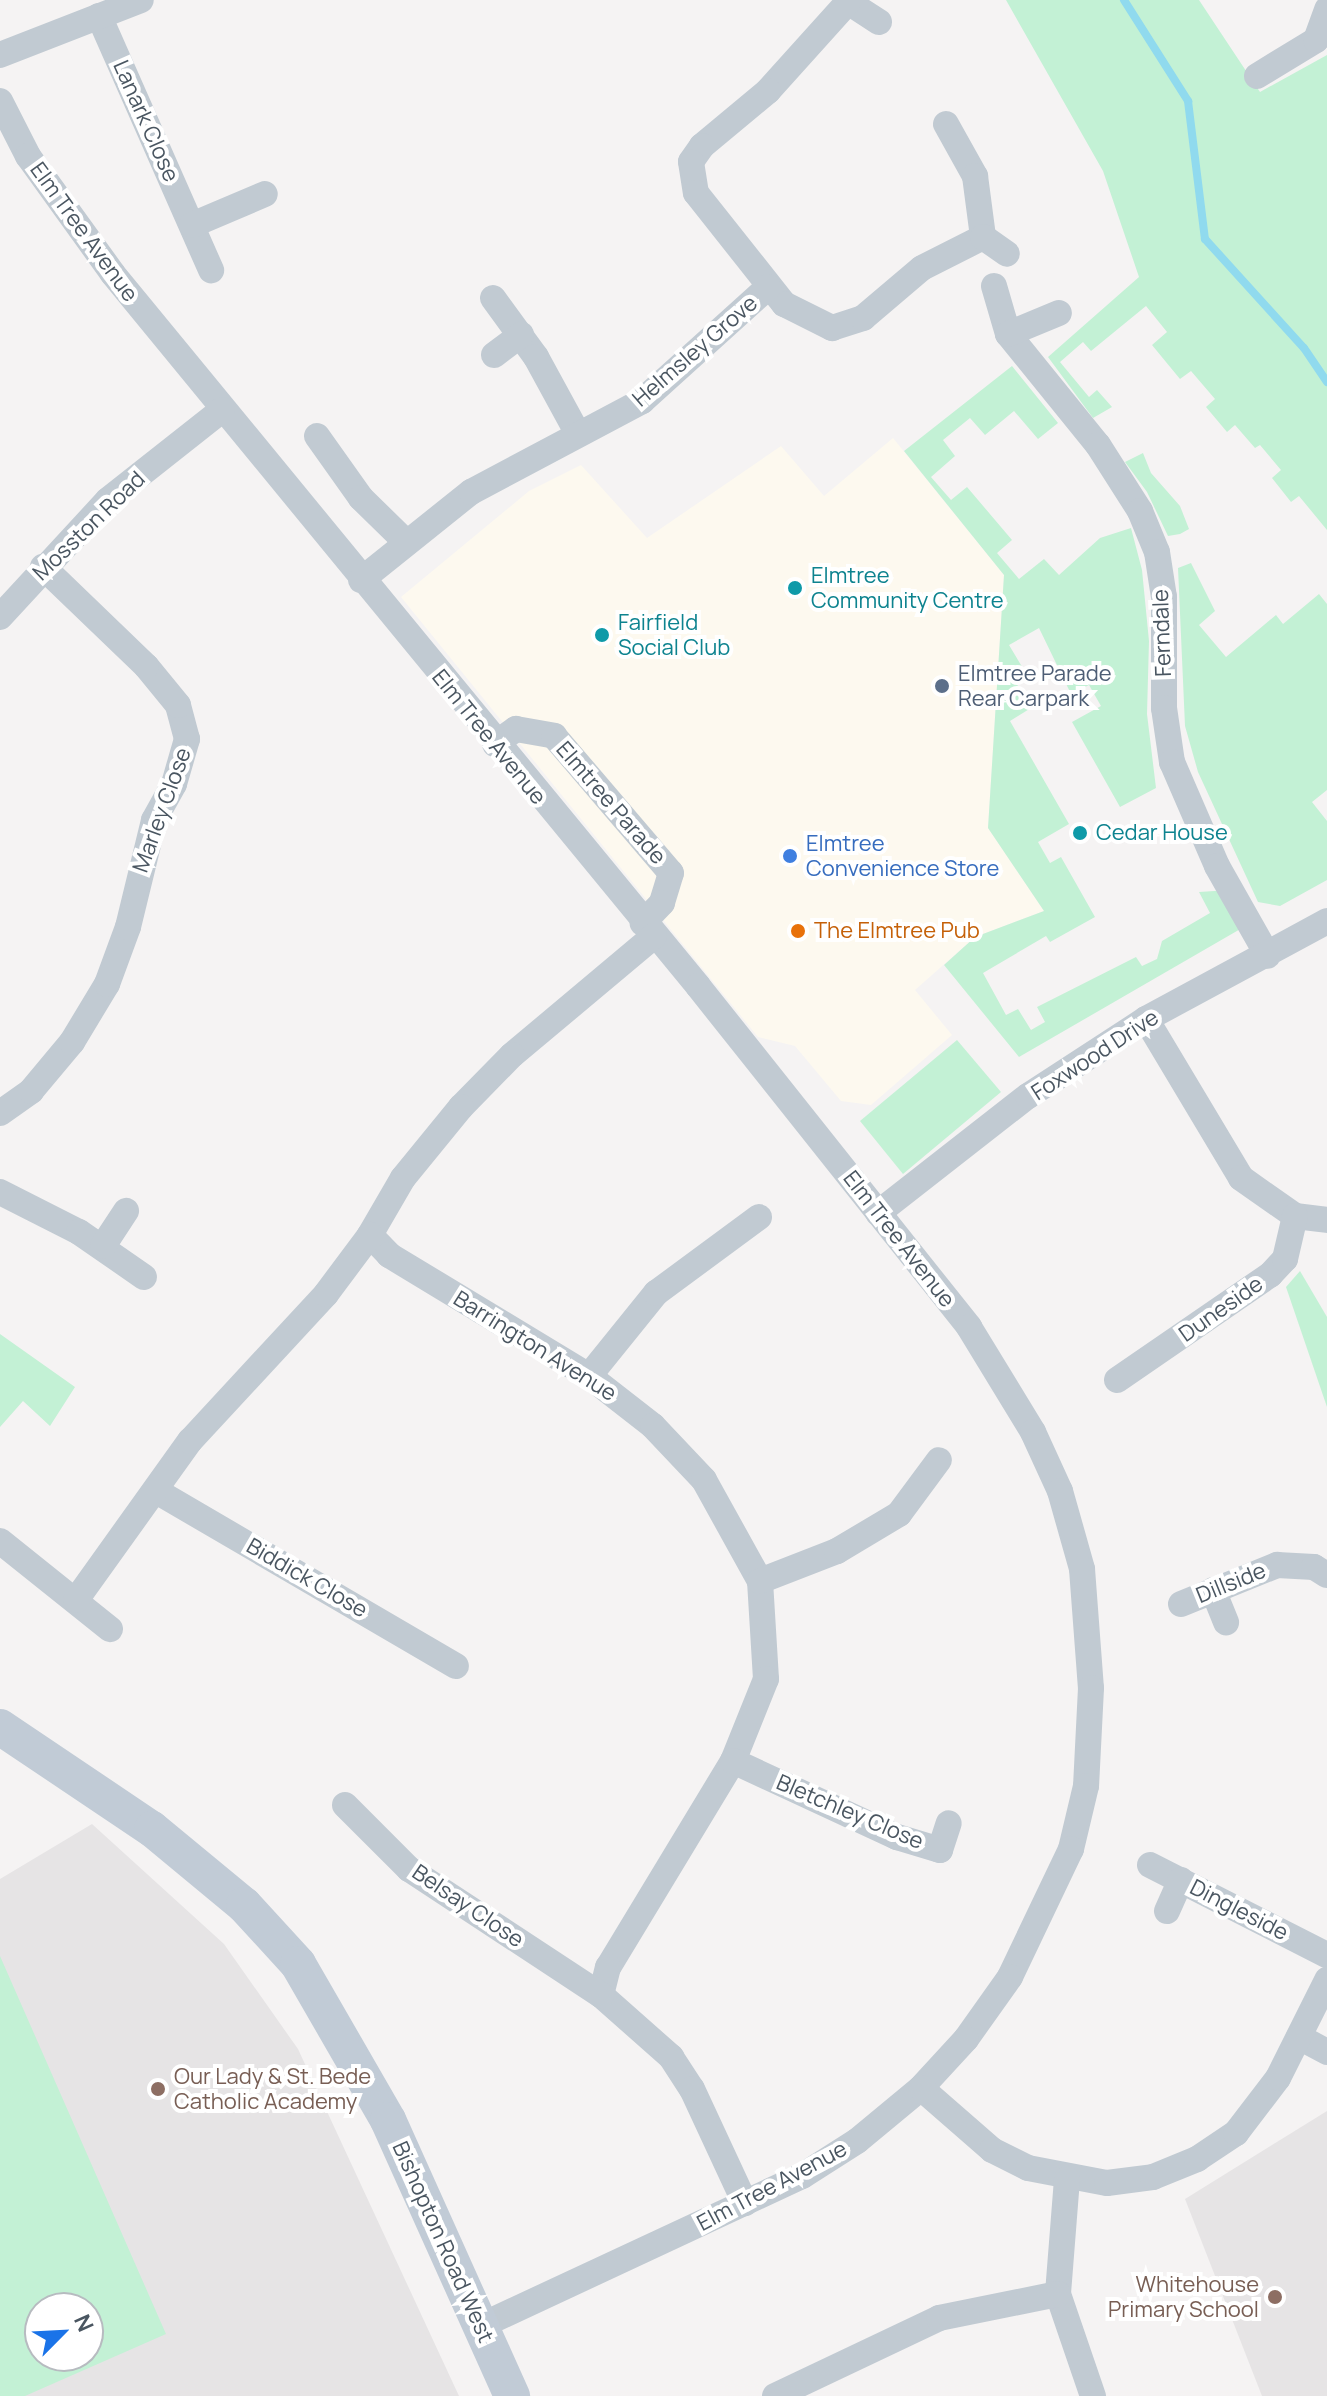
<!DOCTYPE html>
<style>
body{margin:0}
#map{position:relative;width:1327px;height:2396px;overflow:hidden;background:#f5f3f3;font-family:Manrope,sans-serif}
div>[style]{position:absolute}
.commercial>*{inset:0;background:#fdf9ef}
.education>*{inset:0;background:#e6e4e5}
.green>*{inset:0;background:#c3f1d5}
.stream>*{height:8px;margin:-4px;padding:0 4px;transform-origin:4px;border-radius:4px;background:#90daee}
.street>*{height:26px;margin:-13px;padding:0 13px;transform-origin:13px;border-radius:13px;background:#c1cad2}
.secondary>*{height:36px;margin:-18px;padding:0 18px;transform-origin:18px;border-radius:18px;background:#c1cbd6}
.dots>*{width:22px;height:22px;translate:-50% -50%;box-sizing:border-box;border:4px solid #fff;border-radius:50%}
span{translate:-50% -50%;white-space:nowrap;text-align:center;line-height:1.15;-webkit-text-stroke:8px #fff;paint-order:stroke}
.street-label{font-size:22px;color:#4a5661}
.culture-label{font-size:22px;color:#0d838f}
.left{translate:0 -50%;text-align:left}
.service-label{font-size:22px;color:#4e5e75}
.shop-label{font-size:22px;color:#366cbe}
.food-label{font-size:22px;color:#c56008}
.education-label{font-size:22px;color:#785e54}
.right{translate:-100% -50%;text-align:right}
.north{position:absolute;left:24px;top:2292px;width:80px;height:80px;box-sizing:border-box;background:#fff;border:2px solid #b7bbc0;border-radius:50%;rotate:66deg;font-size:22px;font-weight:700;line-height:32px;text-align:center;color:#4a5661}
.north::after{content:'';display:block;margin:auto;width:28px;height:36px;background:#1a73e8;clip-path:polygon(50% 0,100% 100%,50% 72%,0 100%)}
</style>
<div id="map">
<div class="commercial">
<i style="clip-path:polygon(893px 438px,1004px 575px,988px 828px,1044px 911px,975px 937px,915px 990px,952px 1035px,871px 1105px,841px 1101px,795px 1046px,758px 1037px,401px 597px,529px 491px,581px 465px,647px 538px,781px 446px,824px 496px)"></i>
</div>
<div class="education">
<i style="clip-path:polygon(evenodd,92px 1824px,224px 1944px,298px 2049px,459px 2396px,0 2396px,0 1879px,92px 1824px,40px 2308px,88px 2308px,88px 2356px,40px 2356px,40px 2308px)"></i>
<i style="clip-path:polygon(1327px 2111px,1327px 2396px,1262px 2396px,1185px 2199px)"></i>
</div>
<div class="green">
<i style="clip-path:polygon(1006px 0,1199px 0,1260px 92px,1327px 55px,1327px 530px,1299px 496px,1291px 502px,1272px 478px,1281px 470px,1260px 445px,1255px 448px,1235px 425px,1227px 432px,1206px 407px,1215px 399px,1191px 371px,1180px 379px,1152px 345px,1167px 332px,1146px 306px,1091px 351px,1083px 342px,1060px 362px,1089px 397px,1097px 390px,1112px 407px,1093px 418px,1048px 357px,1139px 277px,1103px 171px)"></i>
<i style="clip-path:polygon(1012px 366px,1058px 423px,1038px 439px,1014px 411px,985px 435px,970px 418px,943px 440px,955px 456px,931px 477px,951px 500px,967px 487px,1012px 540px,997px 553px,1019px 579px,1044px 559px,1059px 575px,1100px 538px,1131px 528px,1142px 570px,1149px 641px,1147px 714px,1156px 788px,1120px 807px,1072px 722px,1101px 706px,1089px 685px,1071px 694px,1039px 628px,1009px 645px,1024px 670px,1012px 676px,1031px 708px,1010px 721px,1069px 824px,1038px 842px,1050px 863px,1061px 857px,1095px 917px,1050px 942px,1046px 936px,983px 973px,1006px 1015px,1018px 1009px,1031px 1030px,1045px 1022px,1037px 1007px,1136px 957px,1142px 966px,1157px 959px,1162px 941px,1210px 913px,1199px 892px,1230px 890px,1249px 924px,1019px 1057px,944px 965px,975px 937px,1044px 911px,988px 828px,1004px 575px,904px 451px)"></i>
<i style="clip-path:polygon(1143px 453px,1151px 473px,1180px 506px,1189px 529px,1180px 534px,1168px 536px,1147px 492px,1125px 462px)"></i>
<i style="clip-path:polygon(1191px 563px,1215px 611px,1199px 625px,1226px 657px,1276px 615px,1283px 624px,1319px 594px,1327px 604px,1327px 790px,1312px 802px,1327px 821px,1327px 880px,1280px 906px,1258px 902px,1198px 772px,1185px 726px,1178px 568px)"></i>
<i style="clip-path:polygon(957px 1040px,1001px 1092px,903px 1174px,860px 1121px)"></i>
<i style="clip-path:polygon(1300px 1271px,1327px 1317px,1327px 1407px,1286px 1287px)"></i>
<i style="clip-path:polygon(0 1334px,75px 1387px,50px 1426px,23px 1401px,0 1427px)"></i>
<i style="clip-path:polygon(evenodd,0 1956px,166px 2334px,25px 2396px,0 2396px,0 1956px,40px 2308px,88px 2308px,88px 2356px,40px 2356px,40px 2308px)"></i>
</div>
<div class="stream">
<i style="left:1124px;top:0;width:120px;rotate:57.6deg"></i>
<i style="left:1188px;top:101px;width:139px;rotate:83deg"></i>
<i style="left:1205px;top:239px;width:147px;rotate:47.8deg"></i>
<i style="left:1304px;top:348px;width:41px;rotate:55.9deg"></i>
</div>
<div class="street">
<i style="left:99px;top:16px;width:278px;rotate:66.2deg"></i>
<i style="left:879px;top:22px;width:37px;rotate:-147deg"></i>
<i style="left:848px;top:2px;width:120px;rotate:132deg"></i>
<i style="left:768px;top:91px;width:86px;rotate:140.2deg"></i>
<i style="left:702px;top:146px;width:19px;rotate:125deg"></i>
<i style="left:691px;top:162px;width:31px;rotate:81deg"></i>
<i style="left:696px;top:193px;width:142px;rotate:51.6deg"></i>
<i style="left:784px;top:304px;width:54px;rotate:26.6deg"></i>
<i style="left:832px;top:328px;width:33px;rotate:-18deg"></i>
<i style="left:863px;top:318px;width:77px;rotate:-40.3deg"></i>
<i style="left:922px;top:268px;width:68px;rotate:-26.9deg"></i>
<i style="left:0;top:55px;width:151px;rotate:-21.3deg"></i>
<i style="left:1257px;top:76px;width:69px;rotate:-31.4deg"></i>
<i style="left:1316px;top:40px;width:33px;rotate:-70deg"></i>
<i style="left:0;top:101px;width:62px;rotate:63deg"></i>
<i style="left:28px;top:156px;width:145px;rotate:54.2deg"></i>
<i style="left:113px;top:274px;width:922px;rotate:50.59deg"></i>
<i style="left:698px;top:986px;width:436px;rotate:51.5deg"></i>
<i style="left:969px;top:1327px;width:123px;rotate:58.6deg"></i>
<i style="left:1033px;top:1432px;width:65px;rotate:65.4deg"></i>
<i style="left:1060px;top:1491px;width:81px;rotate:74.2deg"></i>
<i style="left:1082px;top:1569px;width:119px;rotate:85.7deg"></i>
<i style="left:1091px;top:1688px;width:98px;rotate:92.9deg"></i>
<i style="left:1086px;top:1786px;width:65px;rotate:103.4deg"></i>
<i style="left:1071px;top:1849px;width:142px;rotate:115.5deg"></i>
<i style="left:1010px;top:1977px;width:76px;rotate:125.4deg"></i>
<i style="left:966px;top:2039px;width:67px;rotate:132.6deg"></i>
<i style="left:921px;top:2088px;width:83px;rotate:140.4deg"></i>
<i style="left:857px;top:2141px;width:65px;rotate:147.5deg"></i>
<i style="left:802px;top:2176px;width:355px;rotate:155deg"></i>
<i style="left:946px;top:124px;width:60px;rotate:60.9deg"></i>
<i style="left:975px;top:176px;width:62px;rotate:82.5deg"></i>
<i style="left:983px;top:237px;width:29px;rotate:35deg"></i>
<i style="left:192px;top:225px;width:79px;rotate:-23deg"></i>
<i style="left:994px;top:286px;width:50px;rotate:73.7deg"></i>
<i style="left:1008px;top:334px;width:143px;rotate:51deg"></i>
<i style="left:1098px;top:445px;width:78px;rotate:57.5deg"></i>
<i style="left:1140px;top:511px;width:44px;rotate:67.5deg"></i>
<i style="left:1157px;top:552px;width:46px;rotate:81.2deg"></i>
<i style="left:1164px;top:597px;width:111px;rotate:90deg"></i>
<i style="left:1164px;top:708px;width:55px;rotate:81.6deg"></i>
<i style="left:1172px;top:762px;width:113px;rotate:66.6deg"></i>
<i style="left:1217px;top:866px;width:103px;rotate:60.5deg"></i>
<i style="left:493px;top:298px;width:73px;rotate:53.9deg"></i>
<i style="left:536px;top:357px;width:88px;rotate:61.4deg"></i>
<i style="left:1008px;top:334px;width:55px;rotate:-22.4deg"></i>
<i style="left:494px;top:355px;width:34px;rotate:-37deg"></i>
<i style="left:317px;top:436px;width:76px;rotate:54.6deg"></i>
<i style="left:361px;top:498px;width:64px;rotate:44.4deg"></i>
<i style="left:361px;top:580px;width:141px;rotate:-38.7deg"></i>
<i style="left:471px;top:492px;width:194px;rotate:-28deg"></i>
<i style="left:642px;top:401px;width:170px;rotate:-42.1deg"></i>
<i style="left:0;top:617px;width:159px;rotate:-47.3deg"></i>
<i style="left:108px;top:500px;width:145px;rotate:-38.3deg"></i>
<i style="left:495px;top:744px;width:26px;rotate:-36deg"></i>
<i style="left:516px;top:729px;width:39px;rotate:10deg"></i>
<i style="left:554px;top:736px;width:180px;rotate:49.5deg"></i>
<i style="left:671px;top:873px;width:31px;rotate:107deg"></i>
<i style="left:662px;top:903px;width:28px;rotate:134deg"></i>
<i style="left:654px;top:936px;width:185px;rotate:140deg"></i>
<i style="left:512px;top:1055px;width:73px;rotate:134.4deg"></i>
<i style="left:461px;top:1107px;width:92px;rotate:129.2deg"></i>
<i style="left:403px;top:1178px;width:66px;rotate:120.1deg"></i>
<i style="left:370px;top:1235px;width:28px;rotate:46deg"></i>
<i style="left:389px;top:1255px;width:234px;rotate:31.2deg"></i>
<i style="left:589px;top:1376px;width:81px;rotate:38deg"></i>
<i style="left:653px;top:1426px;width:74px;rotate:46.6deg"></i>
<i style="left:704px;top:1480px;width:115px;rotate:61deg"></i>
<i style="left:760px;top:1581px;width:98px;rotate:86.5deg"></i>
<i style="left:766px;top:1679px;width:88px;rotate:111.9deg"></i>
<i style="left:733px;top:1761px;width:241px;rotate:121.2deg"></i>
<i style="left:608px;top:1967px;width:29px;rotate:104deg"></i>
<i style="left:601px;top:1995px;width:94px;rotate:41.5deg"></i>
<i style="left:671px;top:2057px;width:38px;rotate:57deg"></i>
<i style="left:692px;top:2089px;width:126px;rotate:65.1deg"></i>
<i style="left:1146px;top:1019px;width:185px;rotate:59.1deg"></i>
<i style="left:1241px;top:1178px;width:66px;rotate:35.1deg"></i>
<i style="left:1295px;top:1216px;width:32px;rotate:7deg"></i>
<i style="left:0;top:1113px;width:38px;rotate:-35deg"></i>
<i style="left:31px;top:1091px;width:64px;rotate:-50.1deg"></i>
<i style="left:72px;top:1042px;width:68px;rotate:-58.9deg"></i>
<i style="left:107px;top:984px;width:61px;rotate:-69.8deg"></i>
<i style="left:128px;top:927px;width:110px;rotate:-76.3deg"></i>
<i style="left:154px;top:820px;width:41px;rotate:-60.9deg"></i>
<i style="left:174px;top:784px;width:47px;rotate:-73.9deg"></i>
<i style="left:187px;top:739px;width:35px;rotate:-105deg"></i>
<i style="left:178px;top:705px;width:50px;rotate:-129.4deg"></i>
<i style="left:146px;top:666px;width:143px;rotate:-136.1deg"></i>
<i style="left:0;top:1192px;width:89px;rotate:26.9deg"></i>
<i style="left:79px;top:1232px;width:79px;rotate:34.7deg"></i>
<i style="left:878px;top:1213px;width:190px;rotate:-38deg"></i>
<i style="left:1028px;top:1096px;width:141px;rotate:-33.1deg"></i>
<i style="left:1146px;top:1019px;width:206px;rotate:-28.4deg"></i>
<i style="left:103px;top:1246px;width:42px;rotate:-56.7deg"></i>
<i style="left:589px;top:1376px;width:107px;rotate:-51.1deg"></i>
<i style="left:656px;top:1293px;width:128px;rotate:-36.4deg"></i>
<i style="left:1117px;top:1380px;width:186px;rotate:-34.5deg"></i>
<i style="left:1270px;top:1275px;width:22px;rotate:-47deg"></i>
<i style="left:1285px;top:1259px;width:44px;rotate:-76.9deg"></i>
<i style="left:158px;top:1492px;width:345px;rotate:30.3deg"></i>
<i style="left:0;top:1541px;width:141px;rotate:38.7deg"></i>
<i style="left:760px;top:1581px;width:83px;rotate:-21.3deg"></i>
<i style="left:837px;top:1551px;width:72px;rotate:-30.8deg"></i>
<i style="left:899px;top:1514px;width:67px;rotate:-53.5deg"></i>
<i style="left:1213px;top:1590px;width:35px;rotate:68deg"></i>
<i style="left:76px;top:1600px;width:196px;rotate:-54.4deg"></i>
<i style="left:190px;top:1441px;width:200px;rotate:-47.2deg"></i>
<i style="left:326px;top:1294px;width:74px;rotate:-53.3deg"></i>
<i style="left:1181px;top:1604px;width:104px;rotate:-22.1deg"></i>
<i style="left:1277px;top:1565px;width:37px;rotate:3deg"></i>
<i style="left:1314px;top:1567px;width:15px;rotate:32deg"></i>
<i style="left:733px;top:1761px;width:181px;rotate:24.9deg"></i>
<i style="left:897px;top:1837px;width:45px;rotate:16.8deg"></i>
<i style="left:940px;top:1850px;width:28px;rotate:-72deg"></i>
<i style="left:345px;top:1805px;width:91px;rotate:45deg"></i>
<i style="left:409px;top:1869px;width:230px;rotate:33.3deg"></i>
<i style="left:1150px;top:1865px;width:199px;rotate:27deg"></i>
<i style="left:1167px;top:1911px;width:34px;rotate:-66deg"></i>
<i style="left:1299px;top:2037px;width:32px;rotate:28deg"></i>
<i style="left:921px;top:2088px;width:94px;rotate:41.1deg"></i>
<i style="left:992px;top:2150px;width:40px;rotate:26.6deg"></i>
<i style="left:1028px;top:2168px;width:80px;rotate:10.8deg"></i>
<i style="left:1107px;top:2183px;width:46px;rotate:-7.4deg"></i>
<i style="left:1153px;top:2177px;width:48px;rotate:-22.2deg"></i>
<i style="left:1197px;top:2159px;width:47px;rotate:-33.7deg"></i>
<i style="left:1236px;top:2133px;width:69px;rotate:-52.6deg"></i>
<i style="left:1278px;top:2078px;width:110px;rotate:-63.4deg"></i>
<i style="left:1067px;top:2179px;width:115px;rotate:94.5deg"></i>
<i style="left:1058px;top:2294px;width:108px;rotate:71.1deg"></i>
<i style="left:775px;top:2396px;width:182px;rotate:-25.4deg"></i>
<i style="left:939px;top:2318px;width:121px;rotate:-11.4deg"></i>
</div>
<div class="secondary">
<i style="left:0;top:1727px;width:183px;rotate:33.9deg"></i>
<i style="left:152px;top:1829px;width:119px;rotate:39.6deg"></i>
<i style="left:244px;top:1905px;width:80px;rotate:47.5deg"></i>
<i style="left:298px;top:1964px;width:180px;rotate:60deg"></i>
<i style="left:388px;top:2120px;width:303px;rotate:65.8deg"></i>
</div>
<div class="dots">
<i style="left:795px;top:588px;background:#0f9aa8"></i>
<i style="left:602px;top:635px;background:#0f9aa8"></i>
<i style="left:942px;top:686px;background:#5c6f8a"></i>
<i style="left:1080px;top:833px;background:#0f9aa8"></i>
<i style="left:790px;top:856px;background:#3f7fe0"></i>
<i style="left:798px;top:931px;background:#e8710a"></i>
<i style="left:158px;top:2089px;background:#8d6e63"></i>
<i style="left:1275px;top:2297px;background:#8d6e63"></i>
</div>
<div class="street-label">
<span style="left:146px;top:121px;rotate:66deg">Lanark Close</span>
<span style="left:84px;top:232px;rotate:54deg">Elm Tree Avenue</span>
<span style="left:695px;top:351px;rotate:-41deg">Helmsley Grove</span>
<span style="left:89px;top:526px;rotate:-44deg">Mosston Road</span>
<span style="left:1162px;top:633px;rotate:-92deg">Ferndale</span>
<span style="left:489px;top:737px;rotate:51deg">Elm Tree Avenue</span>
<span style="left:611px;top:803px;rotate:49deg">Elmtree Parade</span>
<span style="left:162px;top:810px;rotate:-70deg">Marley Close</span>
<span style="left:1095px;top:1055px;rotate:-33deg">Foxwood Drive</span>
<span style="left:899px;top:1239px;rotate:52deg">Elm Tree Avenue</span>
<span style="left:1221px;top:1309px;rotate:-35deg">Duneside</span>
<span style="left:535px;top:1346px;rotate:32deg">Barrington Avenue</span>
<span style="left:307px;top:1578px;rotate:30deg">Biddick Close</span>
<span style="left:1231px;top:1583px;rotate:-22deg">Dillside</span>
<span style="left:850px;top:1812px;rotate:23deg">Bletchley Close</span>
<span style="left:468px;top:1906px;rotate:34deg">Belsay Close</span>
<span style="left:1239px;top:1910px;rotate:27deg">Dingleside</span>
<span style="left:772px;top:2186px;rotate:-28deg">Elm Tree Avenue</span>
<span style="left:443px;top:2242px;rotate:66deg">Bishopton Road West</span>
</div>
<div class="culture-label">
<span class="left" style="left:811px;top:588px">Elmtree<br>Community Centre</span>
<span class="left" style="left:618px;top:635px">Fairfield<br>Social Club</span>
<span class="left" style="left:1096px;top:833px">Cedar House</span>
</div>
<div class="service-label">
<span class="left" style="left:958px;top:686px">Elmtree Parade<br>Rear Carpark</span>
</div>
<div class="shop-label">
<span class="left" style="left:806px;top:856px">Elmtree<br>Convenience Store</span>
</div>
<div class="food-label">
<span class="left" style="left:814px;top:931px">The Elmtree Pub</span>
</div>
<div class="education-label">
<span class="left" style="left:174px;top:2089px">Our Lady &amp; St. Bede<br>Catholic Academy</span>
<span class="right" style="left:1259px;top:2297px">Whitehouse<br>Primary School</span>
</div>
<div class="north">N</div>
</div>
